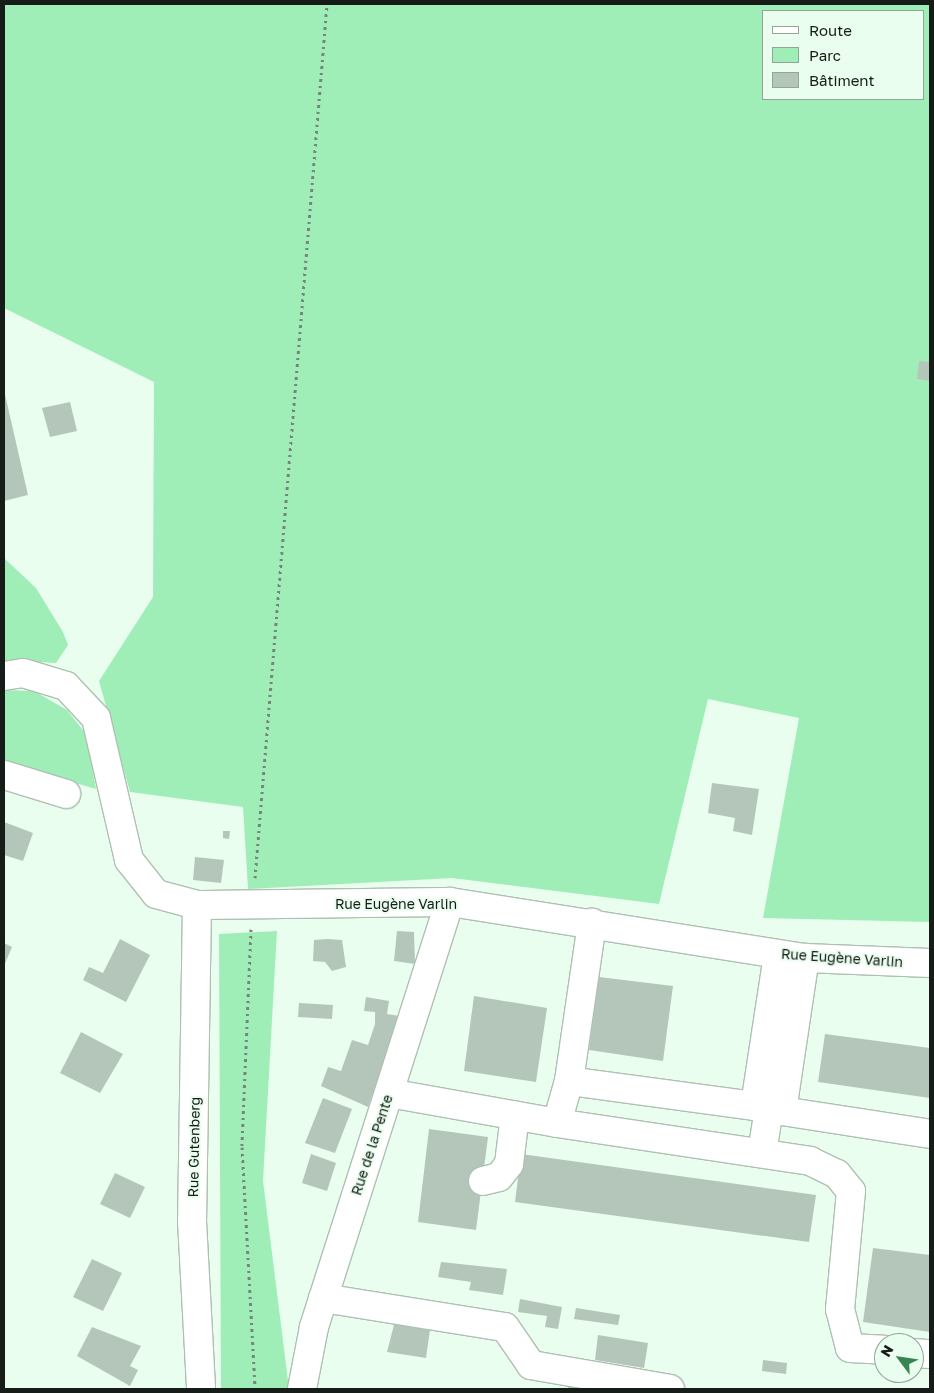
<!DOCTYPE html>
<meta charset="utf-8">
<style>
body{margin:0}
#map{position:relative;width:934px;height:1393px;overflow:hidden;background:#eafeef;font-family:"Golos Text",sans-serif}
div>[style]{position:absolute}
.green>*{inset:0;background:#a0eeb7}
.building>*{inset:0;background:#b4c6b9}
.path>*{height:3px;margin-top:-1.5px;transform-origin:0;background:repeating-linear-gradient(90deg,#78847b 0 2.5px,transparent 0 6.5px)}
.roads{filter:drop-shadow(1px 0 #aec0b3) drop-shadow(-1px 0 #aec0b3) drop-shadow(0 1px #aec0b3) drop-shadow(0 -1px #aec0b3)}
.minor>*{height:28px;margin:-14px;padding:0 14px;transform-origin:14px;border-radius:14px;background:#fff}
span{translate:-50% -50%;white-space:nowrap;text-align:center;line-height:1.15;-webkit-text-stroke:4px #eafeef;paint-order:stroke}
.street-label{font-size:14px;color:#161c17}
.frame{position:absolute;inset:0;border:5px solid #161c17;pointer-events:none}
.legend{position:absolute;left:762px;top:10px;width:162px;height:90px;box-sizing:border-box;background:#eafeef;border:1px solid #95a499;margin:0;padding:6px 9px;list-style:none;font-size:15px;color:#161c17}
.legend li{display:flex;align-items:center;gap:10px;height:25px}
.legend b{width:25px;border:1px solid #95a499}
.north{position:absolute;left:874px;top:1333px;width:50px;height:50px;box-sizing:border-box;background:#eafeef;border:1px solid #95a499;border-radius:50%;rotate:301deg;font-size:14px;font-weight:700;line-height:20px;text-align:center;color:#161c17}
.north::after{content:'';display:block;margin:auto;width:18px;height:22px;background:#388554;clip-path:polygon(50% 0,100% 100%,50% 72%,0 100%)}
</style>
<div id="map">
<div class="green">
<i style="clip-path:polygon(evenodd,4px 4px,930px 4px,930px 922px,763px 918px,799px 718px,708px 699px,659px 904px,452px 878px,248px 889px,243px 807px,130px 792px,99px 681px,153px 597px,154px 382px,4px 308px,4px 4px,763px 11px,923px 11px,923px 99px,763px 99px,763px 11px)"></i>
<i style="clip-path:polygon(4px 558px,36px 588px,63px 632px,68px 645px,56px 663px,4px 660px)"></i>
<i style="clip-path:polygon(4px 690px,34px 691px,67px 710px,86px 734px,96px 789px,4px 762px)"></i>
<i style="clip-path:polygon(277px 931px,263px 1181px,289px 1389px,221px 1389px,219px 934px)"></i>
</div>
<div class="building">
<i style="clip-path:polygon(919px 361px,930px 362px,930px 381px,917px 379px)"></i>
<i style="clip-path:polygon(4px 390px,28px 495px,4px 501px)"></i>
<i style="clip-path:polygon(70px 402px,77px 431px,50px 437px,42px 408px)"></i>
<i style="clip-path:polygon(712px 783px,759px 789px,752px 835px,733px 831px,735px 818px,708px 813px)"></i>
<i style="clip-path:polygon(4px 822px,33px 833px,23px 861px,4px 855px)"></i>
<i style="clip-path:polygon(223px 831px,230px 831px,229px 839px,223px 838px)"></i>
<i style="clip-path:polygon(195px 857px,224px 860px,221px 883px,193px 880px)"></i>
<i style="clip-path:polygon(397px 931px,414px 932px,415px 964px,394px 961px)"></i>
<i style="clip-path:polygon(120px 939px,150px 955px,126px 1002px,83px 980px,89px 967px,103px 973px)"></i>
<i style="clip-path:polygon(327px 939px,342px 940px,346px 967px,332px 971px,325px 962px,313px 961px,314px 940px)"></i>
<i style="clip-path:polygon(4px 943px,12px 947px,4px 966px)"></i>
<i style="clip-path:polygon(599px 977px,673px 986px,663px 1061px,589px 1050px)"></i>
<i style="clip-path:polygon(474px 996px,547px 1008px,536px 1082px,464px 1071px)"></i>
<i style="clip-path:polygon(366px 997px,389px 1001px,387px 1014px,399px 1016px,368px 1107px,321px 1086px,328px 1067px,341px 1071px,352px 1040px,368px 1045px,375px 1024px,375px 1012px,364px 1011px)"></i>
<i style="clip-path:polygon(299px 1003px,333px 1005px,332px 1019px,298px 1017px)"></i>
<i style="clip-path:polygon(81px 1032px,123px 1054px,100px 1093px,60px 1073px)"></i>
<i style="clip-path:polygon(825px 1034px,930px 1048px,930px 1098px,818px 1082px)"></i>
<i style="clip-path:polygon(323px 1098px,352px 1109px,335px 1153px,305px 1143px)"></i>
<i style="clip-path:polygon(429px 1129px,488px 1137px,476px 1230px,418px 1222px)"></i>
<i style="clip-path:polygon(311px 1154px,336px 1163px,327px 1191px,302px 1183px)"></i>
<i style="clip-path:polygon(521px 1154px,816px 1195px,809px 1242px,515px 1202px)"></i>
<i style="clip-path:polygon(115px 1173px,145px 1187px,130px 1218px,100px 1204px)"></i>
<i style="clip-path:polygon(873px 1248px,930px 1255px,930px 1332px,863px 1322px)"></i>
<i style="clip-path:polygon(92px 1259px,122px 1273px,103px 1311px,73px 1297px)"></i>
<i style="clip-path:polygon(441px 1262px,507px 1269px,503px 1295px,469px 1290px,471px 1282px,438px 1277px)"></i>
<i style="clip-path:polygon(520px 1299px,562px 1307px,558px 1329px,545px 1327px,547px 1316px,518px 1312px)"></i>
<i style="clip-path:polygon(576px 1308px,620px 1315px,618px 1325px,574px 1319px)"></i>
<i style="clip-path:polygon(396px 1317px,431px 1323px,426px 1358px,387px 1352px)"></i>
<i style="clip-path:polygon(92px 1327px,141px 1346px,130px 1366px,138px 1370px,130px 1386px,77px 1356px)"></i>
<i style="clip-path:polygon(598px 1335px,648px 1343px,644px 1368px,595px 1360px)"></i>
<i style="clip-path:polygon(763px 1360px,787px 1363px,786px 1374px,762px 1371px)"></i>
<i style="clip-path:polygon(569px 1381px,601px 1389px,568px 1389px)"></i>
</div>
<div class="path">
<i style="left:255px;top:878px;width:877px;rotate:-85.29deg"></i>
<i style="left:251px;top:929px;width:218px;rotate:92.4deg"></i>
<i style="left:242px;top:1147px;width:242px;rotate:86.9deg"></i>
</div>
<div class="roads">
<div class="minor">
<i style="left:4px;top:676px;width:19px;rotate:-9deg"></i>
<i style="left:23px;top:673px;width:45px;rotate:16.8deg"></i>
<i style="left:66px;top:686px;width:44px;rotate:46.8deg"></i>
<i style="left:96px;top:718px;width:146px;rotate:76.9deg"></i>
<i style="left:129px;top:860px;width:43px;rotate:51.5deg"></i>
<i style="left:156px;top:894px;width:42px;rotate:15deg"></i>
<i style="left:197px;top:905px;width:253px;rotate:-0.7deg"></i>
<i style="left:450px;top:902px;width:359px;rotate:9deg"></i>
<i style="left:805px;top:958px;width:125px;rotate:2.3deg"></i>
<i style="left:4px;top:775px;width:65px;rotate:17deg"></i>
<i style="left:197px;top:905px;width:316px;rotate:90.9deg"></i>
<i style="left:192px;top:1221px;width:168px;rotate:86.9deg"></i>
<i style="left:778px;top:955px;width:153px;rotate:98.7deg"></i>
<i style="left:755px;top:1106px;width:27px;rotate:10deg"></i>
<i style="left:782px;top:1111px;width:155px;rotate:-81.5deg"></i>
<i style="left:569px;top:1081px;width:188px;rotate:7.7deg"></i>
<i style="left:389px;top:1093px;width:171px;rotate:10.1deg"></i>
<i style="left:557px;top:1123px;width:44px;rotate:-74.1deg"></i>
<i style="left:569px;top:1081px;width:160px;rotate:-81.7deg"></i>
<i style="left:782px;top:1111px;width:150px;rotate:8.8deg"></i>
<i style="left:557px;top:1123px;width:256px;rotate:8.5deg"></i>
<i style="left:810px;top:1161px;width:30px;rotate:26deg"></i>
<i style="left:837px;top:1174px;width:22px;rotate:51deg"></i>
<i style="left:851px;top:1191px;width:119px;rotate:95.3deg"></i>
<i style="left:840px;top:1309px;width:40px;rotate:75.6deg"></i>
<i style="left:850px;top:1348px;width:34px;rotate:3deg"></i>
<i style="left:762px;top:1153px;width:45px;rotate:-81deg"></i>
<i style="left:483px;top:1181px;width:16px;rotate:-14deg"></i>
<i style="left:499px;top:1177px;width:16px;rotate:-52deg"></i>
<i style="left:509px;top:1164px;width:49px;rotate:-83deg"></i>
<i style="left:323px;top:1298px;width:184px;rotate:9.1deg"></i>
<i style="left:505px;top:1327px;width:46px;rotate:55.6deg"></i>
<i style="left:531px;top:1365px;width:141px;rotate:9.8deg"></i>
<i style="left:914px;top:1353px;width:16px;rotate:4deg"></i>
<i style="left:302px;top:1389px;width:63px;rotate:-79deg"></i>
<i style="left:314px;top:1327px;width:446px;rotate:-72.3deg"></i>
</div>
</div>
<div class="street-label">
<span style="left:396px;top:904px">Rue Eugène Varlin</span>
<span style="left:842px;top:958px;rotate:4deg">Rue Eugène Varlin</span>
<span style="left:372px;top:1145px;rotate:-72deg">Rue de la Pente</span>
<span style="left:194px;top:1147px;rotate:-89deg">Rue Gutenberg</span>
</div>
<div class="frame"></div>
<ul class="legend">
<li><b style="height:6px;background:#fff"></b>Route</li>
<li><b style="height:14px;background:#a0eeb7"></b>Parc</li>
<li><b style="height:14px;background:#b4c6b9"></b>Bâtiment</li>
</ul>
<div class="north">N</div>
</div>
